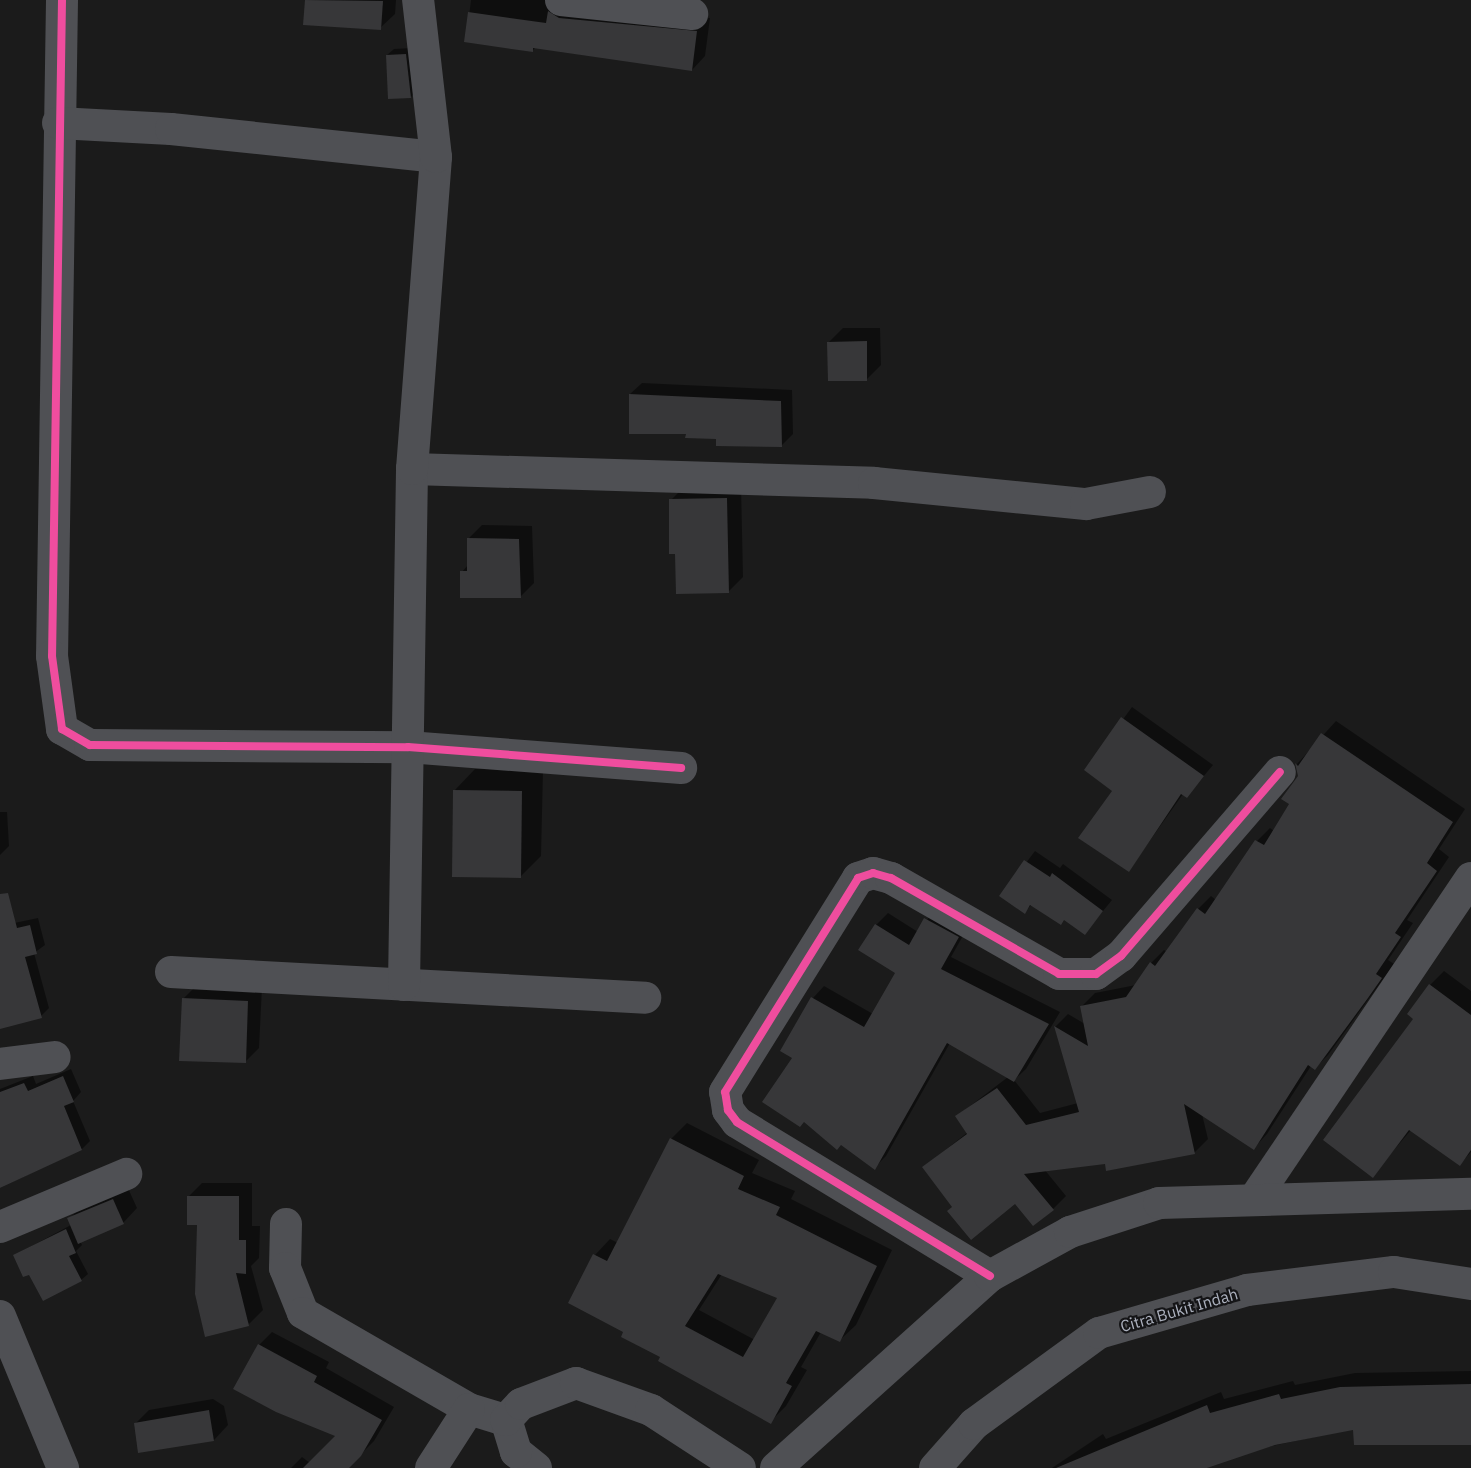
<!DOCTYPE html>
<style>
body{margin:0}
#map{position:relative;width:1471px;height:1468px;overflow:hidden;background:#1b1b1b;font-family:"IBM Plex Sans",sans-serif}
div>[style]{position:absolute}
.shadow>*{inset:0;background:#0007}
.building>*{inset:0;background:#373739}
.street>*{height:32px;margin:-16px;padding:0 16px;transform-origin:16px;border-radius:16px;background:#4f5054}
.cycleway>*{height:8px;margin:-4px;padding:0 4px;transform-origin:4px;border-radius:4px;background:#ef4d9e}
span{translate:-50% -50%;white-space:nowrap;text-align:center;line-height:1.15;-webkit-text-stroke:4.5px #151517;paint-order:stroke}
.street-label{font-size:16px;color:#abb0bd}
</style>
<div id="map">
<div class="shadow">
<i style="clip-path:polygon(306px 0,396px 0,395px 14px,380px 28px,305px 23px)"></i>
<i style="clip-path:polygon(471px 0,566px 0,573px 5px,710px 18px,705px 56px,692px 70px,536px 47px,532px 51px,466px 41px)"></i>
<i style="clip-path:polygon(412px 48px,417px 90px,411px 97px,387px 55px,394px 49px)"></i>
<i style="clip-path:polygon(843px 328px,880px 328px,881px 365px,867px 379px,829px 342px)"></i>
<i style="clip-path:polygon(642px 383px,792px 390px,793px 434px,781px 446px,687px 433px,630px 394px)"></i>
<i style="clip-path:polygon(741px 485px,743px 577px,729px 591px,677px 552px,671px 500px,685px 486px)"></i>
<i style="clip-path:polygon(482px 525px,532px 526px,534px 583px,520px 597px,462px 572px,468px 565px,468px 539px)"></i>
<i style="clip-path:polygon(1132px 707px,1213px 765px,1187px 796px,1183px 794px,1129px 870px,1114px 791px,1086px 770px)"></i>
<i style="clip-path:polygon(1336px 721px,1465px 809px,1439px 849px,1449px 857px,1407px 920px,1413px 923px,1388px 960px,1394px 964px,1328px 1055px,1315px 1068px,1311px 1066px,1267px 1134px,1254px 1148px,1202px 1114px,1208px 1139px,1195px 1152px,1044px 1169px,1066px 1196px,1053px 1209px,1015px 1202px,953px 1206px,924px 1167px,968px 1132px,957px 1116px,1008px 1077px,950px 1043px,886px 1156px,874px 1168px,794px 1058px,782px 1050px,813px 998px,824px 986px,873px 1014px,897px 972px,876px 925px,888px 913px,918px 932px,937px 907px,969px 925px,951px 957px,1060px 1012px,1026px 1069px,1014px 1080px,1040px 1113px,1078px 1103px,1055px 1027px,1068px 1014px,1085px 1024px,1081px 1007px,1095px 993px,1136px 985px,1151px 963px,1164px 950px,1167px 952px,1198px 909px,1211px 896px,1216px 900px,1257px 841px,1270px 828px,1274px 831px,1291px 804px,1299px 776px,1297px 764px)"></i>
<i style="clip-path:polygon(475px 769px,543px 770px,541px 856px,520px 877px,454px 791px)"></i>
<i style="clip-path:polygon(0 812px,7px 812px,9px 846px,0 855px)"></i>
<i style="clip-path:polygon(1035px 851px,1060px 868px,1063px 864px,1112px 900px,1085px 933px,1065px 919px,1032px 904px,1025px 912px,1001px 896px)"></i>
<i style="clip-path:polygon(38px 918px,45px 945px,34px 953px,49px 1008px,41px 1016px,0 1027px,0 926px)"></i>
<i style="clip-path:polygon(1444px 971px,1471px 991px,1471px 1152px,1460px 1164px,1411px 1130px,1372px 1176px,1415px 1019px,1430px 985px)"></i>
<i style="clip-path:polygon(197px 985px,262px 987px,259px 1048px,245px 1062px,183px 999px)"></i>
<i style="clip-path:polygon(71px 1069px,81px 1092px,73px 1101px,90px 1141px,82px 1149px,0 1188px,0 1089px,33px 1076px,36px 1084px)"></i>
<i style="clip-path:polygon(evenodd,687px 1123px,759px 1160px,752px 1173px,795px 1191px,791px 1199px,892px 1250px,856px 1325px,840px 1340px,821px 1332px,801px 1367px,807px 1370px,786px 1406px,770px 1422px,625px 1331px,595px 1255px,610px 1239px,618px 1243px,671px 1139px,687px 1123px,722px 1274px,780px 1297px,755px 1340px,699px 1310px,722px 1274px)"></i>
<i style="clip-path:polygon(202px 1183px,252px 1183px,252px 1226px,260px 1226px,259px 1258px,251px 1266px,263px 1310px,249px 1324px,188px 1197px)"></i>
<i style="clip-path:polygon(127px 1186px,137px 1208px,123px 1223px,80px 1241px,82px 1245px,76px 1251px,88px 1274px,81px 1280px,30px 1273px,15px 1255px,71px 1225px,69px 1219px,83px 1205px)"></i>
<i style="clip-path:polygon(272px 1332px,329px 1362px,326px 1368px,394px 1407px,374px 1441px,347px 1468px,291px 1468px,302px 1457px,310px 1463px,338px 1435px,259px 1345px)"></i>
<i style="clip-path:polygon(1471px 1371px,1471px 1444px,1355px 1428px,1244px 1452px,1206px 1468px,1052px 1468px,1103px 1434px,1106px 1439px,1221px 1392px,1224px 1399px,1293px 1381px,1295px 1385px,1355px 1373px)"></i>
<i style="clip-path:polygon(213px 1399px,224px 1406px,228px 1425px,214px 1440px,135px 1424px,149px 1410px)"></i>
</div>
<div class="building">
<i style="clip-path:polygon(305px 0,383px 1px,381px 30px,303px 25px)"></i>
<i style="clip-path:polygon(548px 11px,559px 18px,697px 31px,692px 71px,533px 48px,533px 52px,464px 42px,468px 12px,546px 23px)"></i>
<i style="clip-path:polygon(406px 54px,411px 98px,388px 99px,386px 55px)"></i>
<i style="clip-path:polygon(867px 341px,867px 381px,828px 381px,827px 342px)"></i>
<i style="clip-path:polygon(629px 394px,781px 401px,782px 447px,716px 446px,716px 439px,685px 438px,686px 434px,629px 434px)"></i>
<i style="clip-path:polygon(727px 498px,729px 593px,676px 594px,675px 554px,669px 554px,669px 499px)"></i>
<i style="clip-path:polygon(467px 538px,519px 539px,521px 598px,460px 598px,460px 571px,467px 571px)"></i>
<i style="clip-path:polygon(1121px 717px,1204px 776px,1187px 798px,1181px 794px,1129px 872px,1078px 838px,1112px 791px,1084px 770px)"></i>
<i style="clip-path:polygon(1321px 733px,1453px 822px,1427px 863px,1437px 871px,1395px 933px,1401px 937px,1376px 974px,1382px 978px,1368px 998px,1315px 1070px,1308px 1065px,1254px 1150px,1184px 1104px,1195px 1154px,1106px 1171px,1105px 1164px,1024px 1174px,1054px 1210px,1033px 1226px,1015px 1204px,971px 1240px,947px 1211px,952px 1207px,922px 1167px,967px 1134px,955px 1116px,997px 1088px,1026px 1125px,1079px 1112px,1054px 1026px,1088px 1046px,1080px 1006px,1126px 997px,1150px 962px,1155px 966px,1197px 908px,1205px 914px,1255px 840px,1264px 845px,1289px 804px,1281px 799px,1298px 776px,1295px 763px,1298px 766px)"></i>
<i style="clip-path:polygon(453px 790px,522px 791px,521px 878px,452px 877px)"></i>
<i style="clip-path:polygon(1024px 860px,1050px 877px,1052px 873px,1103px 911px,1085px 935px,1064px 920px,1061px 925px,1030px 905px,1025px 914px,999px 896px)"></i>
<i style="clip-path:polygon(8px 893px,17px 928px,30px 925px,37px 954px,25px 957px,42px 1018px,0 1029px,0 894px)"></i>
<i style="clip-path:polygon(924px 918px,959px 937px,941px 969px,1049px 1024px,1014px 1082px,947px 1043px,875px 1170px,841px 1145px,837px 1150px,804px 1122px,800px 1127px,762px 1102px,792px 1058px,780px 1051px,811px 997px,864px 1027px,895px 973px,858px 950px,875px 924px,909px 945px)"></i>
<i style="clip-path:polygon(1429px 984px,1471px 1015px,1471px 1150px,1460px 1166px,1409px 1130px,1373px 1178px,1323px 1140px,1413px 1019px,1407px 1014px)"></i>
<i style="clip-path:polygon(182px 998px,248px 1001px,246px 1063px,179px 1061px)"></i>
<i style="clip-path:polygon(63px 1076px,74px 1102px,64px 1106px,82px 1150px,0 1188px,0 1092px,24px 1083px,28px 1091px)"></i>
<i style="clip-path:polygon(evenodd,670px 1138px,744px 1176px,738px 1189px,780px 1207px,776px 1215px,877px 1266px,840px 1342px,816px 1331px,786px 1383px,792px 1386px,771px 1424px,658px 1361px,660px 1357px,621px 1337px,623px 1332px,568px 1303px,593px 1254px,607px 1261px,670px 1138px,718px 1274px,777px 1298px,743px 1357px,685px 1326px,718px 1274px)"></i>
<i style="clip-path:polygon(187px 1196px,239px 1196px,239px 1240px,246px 1240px,246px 1274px,236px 1273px,249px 1326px,205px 1337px,195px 1294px,197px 1225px,187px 1225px)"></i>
<i style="clip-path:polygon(113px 1199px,124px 1224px,78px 1244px,67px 1218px)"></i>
<i style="clip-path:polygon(66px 1229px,76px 1253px,69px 1256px,82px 1281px,43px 1301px,29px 1275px,23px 1277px,13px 1255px)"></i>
<i style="clip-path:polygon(258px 1344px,317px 1376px,314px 1382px,382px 1420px,361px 1456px,349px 1468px,303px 1468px,335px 1436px,276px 1412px,233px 1389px)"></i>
<i style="clip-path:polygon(1471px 1384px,1471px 1445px,1354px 1445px,1353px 1430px,1275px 1445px,1207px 1468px,1056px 1468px,1207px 1405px,1210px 1413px,1279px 1394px,1281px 1399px,1340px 1387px)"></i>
<i style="clip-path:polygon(209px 1410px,214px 1441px,138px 1453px,134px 1423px)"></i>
</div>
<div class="street">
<i style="left:62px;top:0;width:656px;rotate:90.87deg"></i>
<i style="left:52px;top:656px;width:74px;rotate:82.2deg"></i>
<i style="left:62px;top:729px;width:32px;rotate:30deg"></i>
<i style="left:90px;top:745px;width:318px;rotate:0.4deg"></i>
<i style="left:408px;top:747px;width:274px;rotate:4.4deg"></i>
<i style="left:561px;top:0;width:132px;rotate:6.1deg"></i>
<i style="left:58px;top:123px;width:113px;rotate:3deg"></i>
<i style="left:171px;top:129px;width:266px;rotate:6deg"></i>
<i style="left:412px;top:469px;width:462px;rotate:1.7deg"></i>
<i style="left:874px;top:483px;width:213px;rotate:5.7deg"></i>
<i style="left:1086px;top:504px;width:65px;rotate:-10.6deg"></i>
<i style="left:171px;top:972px;width:475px;rotate:3.1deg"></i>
<i style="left:404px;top:985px;width:516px;rotate:-89.11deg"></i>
<i style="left:412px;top:469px;width:313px;rotate:-85.6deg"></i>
<i style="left:436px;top:157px;width:158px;rotate:-96.5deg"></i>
<i style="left:0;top:1064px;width:55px;rotate:-7.3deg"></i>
<i style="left:1255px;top:1198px;width:386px;rotate:-56deg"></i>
<i style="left:286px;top:1224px;width:44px;rotate:91.3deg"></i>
<i style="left:285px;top:1268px;width:48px;rotate:68.2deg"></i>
<i style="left:303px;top:1313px;width:192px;rotate:30deg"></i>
<i style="left:469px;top:1409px;width:39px;rotate:17deg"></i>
<i style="left:0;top:1227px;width:137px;rotate:-22.8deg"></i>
<i style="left:990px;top:1276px;width:296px;rotate:-148.7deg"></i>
<i style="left:737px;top:1122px;width:15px;rotate:-127deg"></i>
<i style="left:728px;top:1110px;width:18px;rotate:-99deg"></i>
<i style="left:725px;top:1092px;width:252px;rotate:-58.1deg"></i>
<i style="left:858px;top:878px;width:16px;rotate:-18deg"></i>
<i style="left:873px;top:873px;width:19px;rotate:16deg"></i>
<i style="left:891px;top:878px;width:193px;rotate:29.7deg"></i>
<i style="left:1059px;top:974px;width:37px"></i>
<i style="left:1096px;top:974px;width:31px;rotate:-36deg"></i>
<i style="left:1121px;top:956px;width:243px;rotate:-49.2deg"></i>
<i style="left:0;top:1316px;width:165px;rotate:67.5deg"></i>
<i style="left:431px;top:1468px;width:70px;rotate:-57.2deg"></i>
<i style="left:536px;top:1468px;width:26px;rotate:-141deg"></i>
<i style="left:516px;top:1452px;width:34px;rotate:-107deg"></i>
<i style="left:506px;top:1420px;width:22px;rotate:-47deg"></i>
<i style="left:521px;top:1404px;width:59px;rotate:-20.9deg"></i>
<i style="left:576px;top:1383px;width:80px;rotate:19.8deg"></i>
<i style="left:651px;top:1410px;width:106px;rotate:33.1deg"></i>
<i style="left:776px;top:1468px;width:288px;rotate:-41.9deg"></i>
<i style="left:990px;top:1276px;width:91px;rotate:-28.8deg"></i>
<i style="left:1070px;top:1232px;width:94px;rotate:-18deg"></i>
<i style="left:1159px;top:1203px;width:312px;rotate:-1.7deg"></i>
<i style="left:935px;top:1468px;width:59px;rotate:-48.4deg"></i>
<i style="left:974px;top:1424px;width:155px;rotate:-36.1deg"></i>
<i style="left:1099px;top:1333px;width:154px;rotate:-16.2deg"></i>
<i style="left:1247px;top:1290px;width:148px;rotate:-7deg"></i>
<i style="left:1394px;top:1272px;width:78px;rotate:8.9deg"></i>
</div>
<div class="cycleway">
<i style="left:62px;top:0;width:656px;rotate:90.87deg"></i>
<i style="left:52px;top:656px;width:74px;rotate:82.2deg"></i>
<i style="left:62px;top:729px;width:32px;rotate:30deg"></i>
<i style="left:90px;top:745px;width:318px;rotate:0.4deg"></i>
<i style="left:408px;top:747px;width:274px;rotate:4.4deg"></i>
<i style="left:990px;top:1276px;width:296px;rotate:-148.7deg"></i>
<i style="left:737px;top:1122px;width:15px;rotate:-127deg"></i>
<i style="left:728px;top:1110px;width:18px;rotate:-99deg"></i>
<i style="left:725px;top:1092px;width:252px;rotate:-58.1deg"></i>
<i style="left:858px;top:878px;width:16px;rotate:-18deg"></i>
<i style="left:873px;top:873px;width:19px;rotate:16deg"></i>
<i style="left:891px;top:878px;width:193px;rotate:29.7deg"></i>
<i style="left:1059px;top:974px;width:37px"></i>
<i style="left:1096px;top:974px;width:31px;rotate:-36deg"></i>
<i style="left:1121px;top:956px;width:243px;rotate:-49.2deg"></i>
</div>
<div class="street-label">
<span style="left:1179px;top:1310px;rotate:-16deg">Citra Bukit Indah</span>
</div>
</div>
